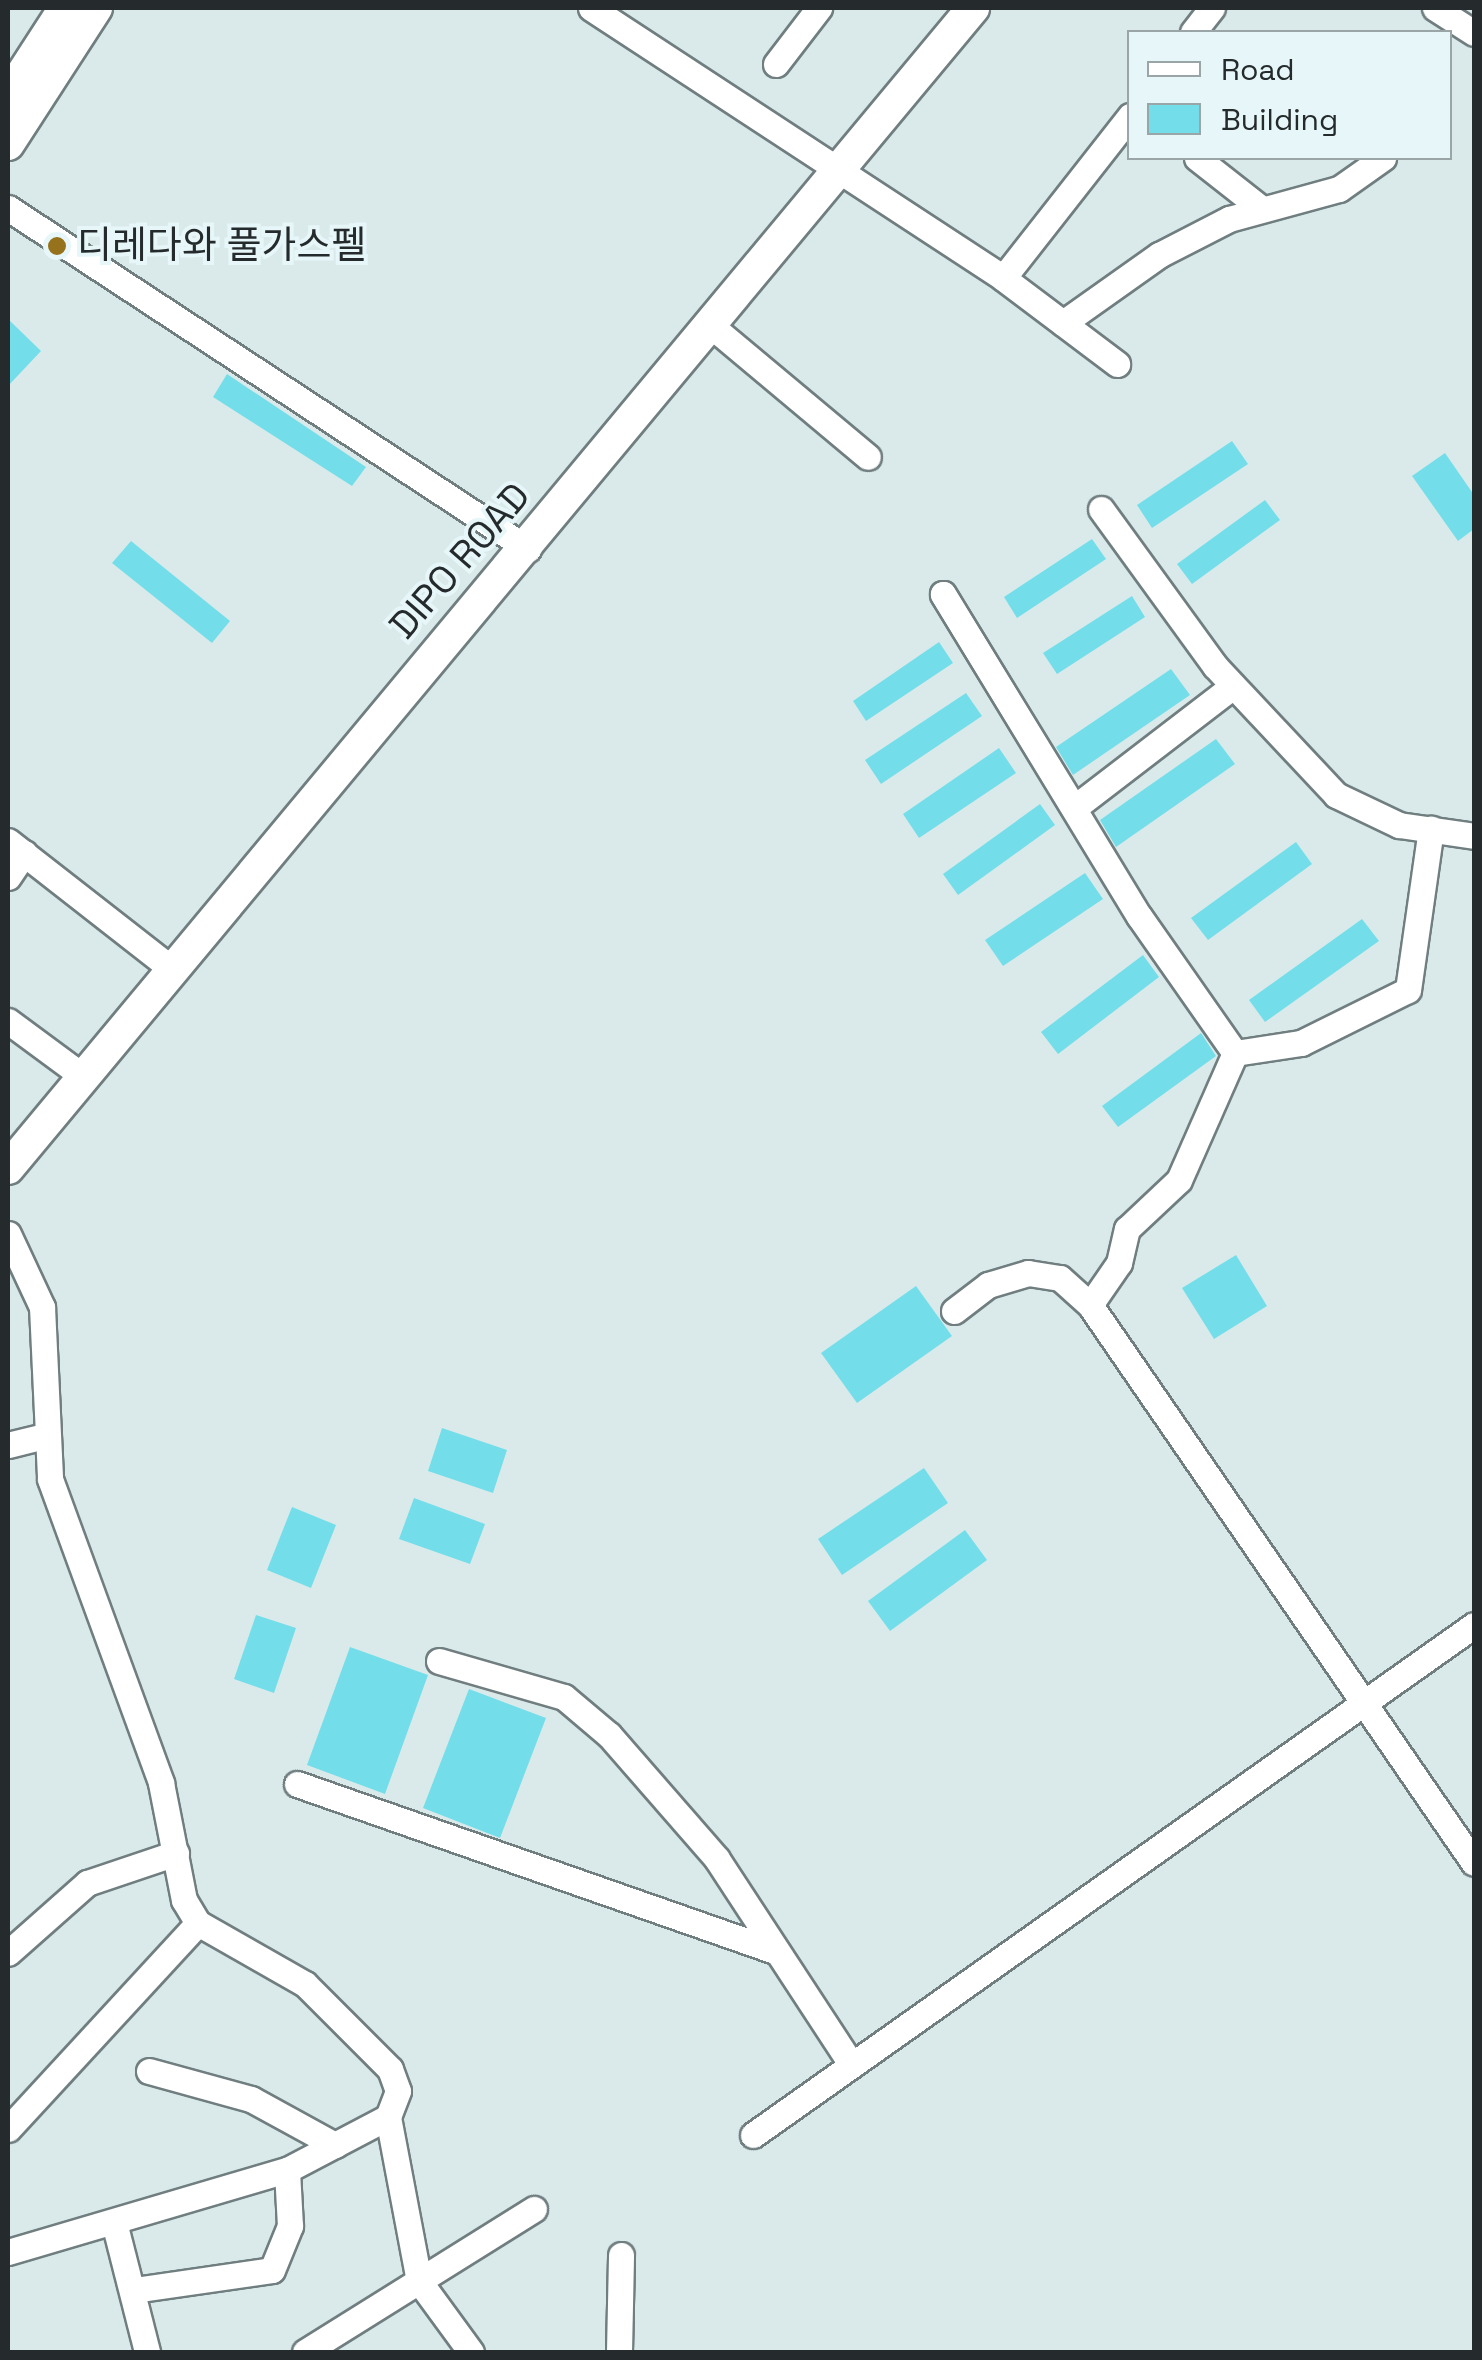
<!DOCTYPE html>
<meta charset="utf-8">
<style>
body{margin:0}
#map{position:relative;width:1482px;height:2360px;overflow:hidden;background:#daeaeb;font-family:"Space Grotesk","Noto Sans KR",sans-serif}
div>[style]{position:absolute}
.building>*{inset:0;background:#73dee9}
.roads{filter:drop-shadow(2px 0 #707e80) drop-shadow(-2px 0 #707e80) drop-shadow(0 2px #707e80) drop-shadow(0 -2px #707e80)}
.minor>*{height:25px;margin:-12.5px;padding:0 12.5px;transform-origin:12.5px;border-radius:12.5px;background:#fff}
.major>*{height:32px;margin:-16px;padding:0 16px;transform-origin:16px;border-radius:16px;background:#fff}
.dots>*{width:28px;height:28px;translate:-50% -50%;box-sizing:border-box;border:5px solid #e7f7f9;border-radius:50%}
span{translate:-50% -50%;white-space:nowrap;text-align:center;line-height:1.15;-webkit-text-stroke:8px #e7f7f9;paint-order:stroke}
.poi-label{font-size:38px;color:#252b2c}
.left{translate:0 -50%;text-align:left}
.street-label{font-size:38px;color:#252b2c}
.frame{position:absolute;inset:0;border:10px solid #252b2c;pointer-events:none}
.legend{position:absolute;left:1127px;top:30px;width:325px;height:130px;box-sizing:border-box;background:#e7f7f9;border:2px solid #99a5a7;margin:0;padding:12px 18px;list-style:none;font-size:30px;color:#252b2c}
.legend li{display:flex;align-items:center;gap:20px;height:50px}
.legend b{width:50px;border:2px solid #99a5a7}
</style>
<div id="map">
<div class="building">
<i style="clip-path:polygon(8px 319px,41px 351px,8px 386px)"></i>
<i style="clip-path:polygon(227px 374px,366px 467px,352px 486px,213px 397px)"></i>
<i style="clip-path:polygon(1232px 441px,1248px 464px,1152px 528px,1137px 505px)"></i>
<i style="clip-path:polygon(1445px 453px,1474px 495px,1474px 529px,1458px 541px,1412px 476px)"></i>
<i style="clip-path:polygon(1265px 500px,1280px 520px,1192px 584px,1177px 564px)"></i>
<i style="clip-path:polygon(1092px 539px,1106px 559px,1017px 618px,1004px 597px)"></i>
<i style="clip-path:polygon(131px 541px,230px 621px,212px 643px,112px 563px)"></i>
<i style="clip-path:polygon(1132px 596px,1145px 617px,1057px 674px,1043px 653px)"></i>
<i style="clip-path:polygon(939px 642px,953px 663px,866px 721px,853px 701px)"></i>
<i style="clip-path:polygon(1171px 669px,1190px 695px,1073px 775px,1056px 747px)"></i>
<i style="clip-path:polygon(966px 693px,982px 716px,881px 784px,865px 760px)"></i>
<i style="clip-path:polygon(1216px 739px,1235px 764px,1116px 847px,1100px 820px)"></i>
<i style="clip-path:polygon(999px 748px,1016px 773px,919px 838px,903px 814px)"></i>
<i style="clip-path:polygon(1040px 804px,1055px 825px,958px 895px,943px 874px)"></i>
<i style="clip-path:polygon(1296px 842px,1312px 864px,1208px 940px,1191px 918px)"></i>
<i style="clip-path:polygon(1085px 873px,1103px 899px,1003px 966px,985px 940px)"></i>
<i style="clip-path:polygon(1362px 919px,1379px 941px,1265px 1022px,1249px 1000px)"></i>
<i style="clip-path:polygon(1143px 955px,1159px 977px,1058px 1054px,1041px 1032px)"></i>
<i style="clip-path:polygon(1201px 1033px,1216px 1056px,1118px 1127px,1102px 1106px)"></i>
<i style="clip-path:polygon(1236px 1255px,1267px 1306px,1214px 1339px,1182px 1288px)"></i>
<i style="clip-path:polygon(916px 1286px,952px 1336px,857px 1403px,821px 1353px)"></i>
<i style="clip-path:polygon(442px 1428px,507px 1450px,493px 1493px,428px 1471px)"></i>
<i style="clip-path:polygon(924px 1468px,948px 1503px,842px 1575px,818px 1539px)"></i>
<i style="clip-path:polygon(414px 1498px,485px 1524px,470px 1564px,399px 1539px)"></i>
<i style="clip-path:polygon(292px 1507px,336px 1525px,311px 1588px,267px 1570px)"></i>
<i style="clip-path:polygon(965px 1530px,987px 1560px,890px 1631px,868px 1601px)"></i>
<i style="clip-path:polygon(256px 1615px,296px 1628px,274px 1693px,234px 1679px)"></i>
<i style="clip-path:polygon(350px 1647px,428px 1675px,385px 1794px,307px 1765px)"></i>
<i style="clip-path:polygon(469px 1689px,546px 1718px,500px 1838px,423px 1808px)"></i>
</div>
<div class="roads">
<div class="minor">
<i style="left:591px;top:8px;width:493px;rotate:33.2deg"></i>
<i style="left:1003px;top:278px;width:143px;rotate:37deg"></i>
<i style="left:1435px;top:8px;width:46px;rotate:32.7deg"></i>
<i style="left:1193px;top:32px;width:31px;rotate:-52deg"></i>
<i style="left:776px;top:64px;width:71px;rotate:-52.5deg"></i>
<i style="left:1197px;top:158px;width:83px;rotate:38.1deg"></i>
<i style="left:8px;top:208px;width:622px;rotate:33.26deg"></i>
<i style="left:1003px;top:278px;width:206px;rotate:-51.9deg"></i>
<i style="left:1063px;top:323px;width:118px;rotate:-35.3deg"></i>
<i style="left:1159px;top:255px;width:79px;rotate:-27.2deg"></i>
<i style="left:1229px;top:219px;width:114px;rotate:-15.3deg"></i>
<i style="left:1339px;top:189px;width:54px;rotate:-35.2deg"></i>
<i style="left:709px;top:324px;width:207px;rotate:39.9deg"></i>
<i style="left:1101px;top:509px;width:194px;rotate:54deg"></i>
<i style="left:1215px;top:666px;width:177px;rotate:46.8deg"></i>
<i style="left:1336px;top:795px;width:70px;rotate:25.5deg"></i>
<i style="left:1399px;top:825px;width:76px;rotate:8.3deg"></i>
<i style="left:1233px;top:686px;width:200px;rotate:142.5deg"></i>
<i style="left:1074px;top:808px;width:251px;rotate:-121.5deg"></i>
<i style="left:943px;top:594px;width:377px;rotate:58.7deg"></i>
<i style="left:1139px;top:916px;width:167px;rotate:55deg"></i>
<i style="left:1235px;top:1053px;width:67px;rotate:-8.6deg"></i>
<i style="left:1301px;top:1043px;width:119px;rotate:-26.4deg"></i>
<i style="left:1408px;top:990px;width:163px;rotate:-81.9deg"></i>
<i style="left:8px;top:841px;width:209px;rotate:38deg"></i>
<i style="left:8px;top:877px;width:29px;rotate:-56deg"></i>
<i style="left:8px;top:1021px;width:94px;rotate:36.4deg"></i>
<i style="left:8px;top:1234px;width:81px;rotate:65deg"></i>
<i style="left:42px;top:1307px;width:172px;rotate:87.3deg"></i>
<i style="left:50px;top:1479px;width:324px;rotate:69.9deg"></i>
<i style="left:161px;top:1783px;width:119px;rotate:78.9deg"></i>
<i style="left:184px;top:1900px;width:27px;rotate:59deg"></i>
<i style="left:198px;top:1923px;width:123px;rotate:29.7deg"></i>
<i style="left:305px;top:1984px;width:120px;rotate:45deg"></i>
<i style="left:390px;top:2069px;width:23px;rotate:70deg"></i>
<i style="left:398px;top:2091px;width:28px;rotate:111deg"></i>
<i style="left:388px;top:2117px;width:167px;rotate:79.3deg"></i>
<i style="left:419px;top:2281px;width:88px;rotate:53.8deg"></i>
<i style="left:1090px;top:1305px;width:51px;rotate:-55.4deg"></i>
<i style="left:1119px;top:1263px;width:35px;rotate:-77deg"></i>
<i style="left:1127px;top:1229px;width:71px;rotate:-43.3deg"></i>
<i style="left:1179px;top:1180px;width:139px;rotate:-66.2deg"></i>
<i style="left:954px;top:1311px;width:43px;rotate:-37.4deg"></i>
<i style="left:988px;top:1285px;width:42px;rotate:-16.7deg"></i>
<i style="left:1028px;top:1273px;width:32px;rotate:9deg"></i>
<i style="left:1060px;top:1278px;width:40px;rotate:42deg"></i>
<i style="left:1090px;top:1305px;width:677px;rotate:55.47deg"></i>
<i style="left:8px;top:1445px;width:36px;rotate:-14deg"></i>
<i style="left:439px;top:1661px;width:130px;rotate:16.1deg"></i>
<i style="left:564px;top:1697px;width:59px;rotate:40.2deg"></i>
<i style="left:609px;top:1735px;width:164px;rotate:48.9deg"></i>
<i style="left:717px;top:1859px;width:246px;rotate:56.8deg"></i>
<i style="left:297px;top:1784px;width:503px;rotate:19.26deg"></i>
<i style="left:8px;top:1953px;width:106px;rotate:-41.5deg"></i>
<i style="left:87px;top:1883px;width:94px;rotate:-18.6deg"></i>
<i style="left:149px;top:2071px;width:106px;rotate:15.4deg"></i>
<i style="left:251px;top:2099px;width:96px;rotate:28.7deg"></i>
<i style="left:8px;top:2129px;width:280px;rotate:-47.3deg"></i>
<i style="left:753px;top:2135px;width:883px;rotate:-35.27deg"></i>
<i style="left:115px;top:2226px;width:130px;rotate:75.7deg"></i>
<i style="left:8px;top:2252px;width:291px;rotate:-16.4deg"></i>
<i style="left:287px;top:2170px;width:114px;rotate:-27.7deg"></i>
<i style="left:134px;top:2290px;width:139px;rotate:-8.2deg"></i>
<i style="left:272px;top:2270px;width:48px;rotate:-67.8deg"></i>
<i style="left:290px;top:2226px;width:56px;rotate:-93.1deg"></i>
<i style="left:305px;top:2352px;width:270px;rotate:-32deg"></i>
<i style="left:619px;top:2352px;width:97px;rotate:-88.8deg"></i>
</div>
<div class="major">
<i style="left:8px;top:96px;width:105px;rotate:-57.1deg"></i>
<i style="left:8px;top:144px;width:162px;rotate:-57.1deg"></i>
<i style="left:8px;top:1168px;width:1509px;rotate:-50.24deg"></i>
</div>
</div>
<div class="dots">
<i style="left:57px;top:246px;background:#97721c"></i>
</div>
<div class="poi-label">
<span class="left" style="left:77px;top:246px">디레다와 풀가스펠</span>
</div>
<div class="street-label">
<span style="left:460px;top:561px;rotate:-49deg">DIPO ROAD</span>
</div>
<div class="frame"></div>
<ul class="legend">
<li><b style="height:12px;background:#fff"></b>Road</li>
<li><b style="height:28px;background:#73dee9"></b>Building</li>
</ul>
</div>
